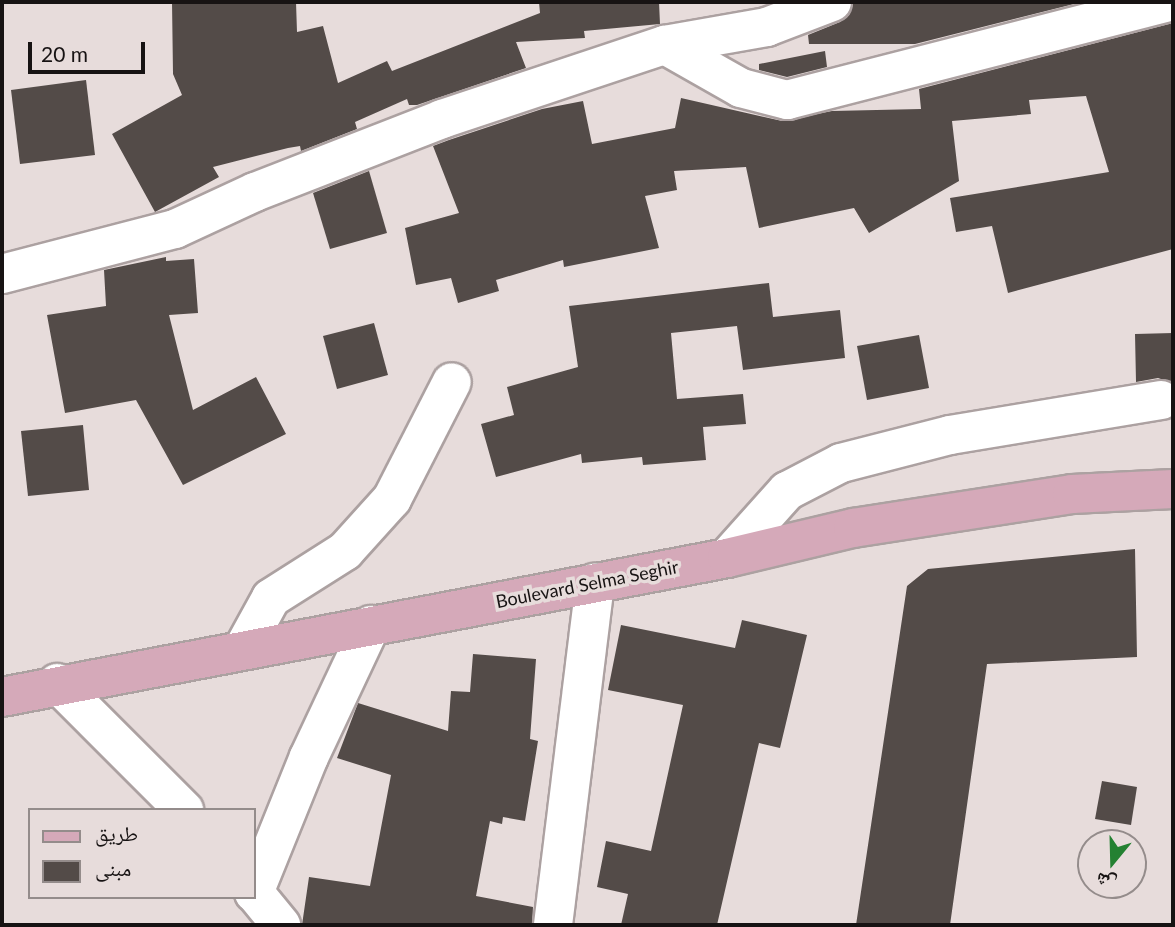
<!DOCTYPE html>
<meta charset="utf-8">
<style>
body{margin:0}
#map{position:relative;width:1175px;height:927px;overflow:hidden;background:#e7dcdb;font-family:Lato,"Noto Naskh Arabic",sans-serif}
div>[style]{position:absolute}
.building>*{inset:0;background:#534b48}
.roads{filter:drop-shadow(2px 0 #aca1a1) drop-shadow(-2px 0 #aca1a1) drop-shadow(0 2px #aca1a1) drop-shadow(0 -2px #aca1a1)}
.minor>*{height:38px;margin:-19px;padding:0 19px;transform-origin:19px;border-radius:19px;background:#fff}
.major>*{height:38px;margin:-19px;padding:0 19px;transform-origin:19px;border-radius:19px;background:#d5a9b9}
span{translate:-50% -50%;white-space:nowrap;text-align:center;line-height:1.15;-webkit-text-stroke:7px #e7dcdb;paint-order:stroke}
.street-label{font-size:18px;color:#171313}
.frame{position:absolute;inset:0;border:4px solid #171313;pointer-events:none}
.legend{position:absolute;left:28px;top:808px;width:228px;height:91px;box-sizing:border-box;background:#e7dcdb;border:2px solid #948c8b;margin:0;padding:9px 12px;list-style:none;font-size:21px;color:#171313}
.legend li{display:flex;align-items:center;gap:14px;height:35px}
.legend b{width:35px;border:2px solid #948c8b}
.north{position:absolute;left:1077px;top:829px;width:70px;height:70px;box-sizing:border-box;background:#e7dcdb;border:2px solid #948c8b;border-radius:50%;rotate:199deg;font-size:19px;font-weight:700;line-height:28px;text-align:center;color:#171313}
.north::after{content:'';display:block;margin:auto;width:24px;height:32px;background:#248132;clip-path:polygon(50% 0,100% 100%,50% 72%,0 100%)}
.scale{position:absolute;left:28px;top:42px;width:117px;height:32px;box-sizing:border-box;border:4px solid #171313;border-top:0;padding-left:9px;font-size:21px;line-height:24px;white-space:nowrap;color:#171313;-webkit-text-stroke:5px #e7dcdb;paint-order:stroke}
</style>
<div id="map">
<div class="building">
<i style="clip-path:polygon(172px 2px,296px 2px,297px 32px,323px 26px,338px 83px,387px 61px,392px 71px,540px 13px,539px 2px,659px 2px,660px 24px,584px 31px,585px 38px,516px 42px,526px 68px,417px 105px,409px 105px,407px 99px,355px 122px,357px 129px,301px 151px,300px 146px,288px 148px,213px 167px,219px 177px,155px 212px,112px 134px,182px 95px,173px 74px)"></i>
<i style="clip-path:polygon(853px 2px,1082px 2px,915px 44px,809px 44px,808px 35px,840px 22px,849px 15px)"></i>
<i style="clip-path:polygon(1173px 23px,1173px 249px,1008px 293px,992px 226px,956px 232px,950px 198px,1109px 172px,1086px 96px,1029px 100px,1031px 114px,952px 121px,959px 181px,869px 233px,854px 208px,759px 228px,746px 167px,674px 171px,677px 190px,645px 196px,659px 248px,564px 267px,563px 260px,496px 280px,499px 291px,458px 303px,451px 278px,416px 285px,405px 228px,459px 213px,433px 146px,449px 140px,542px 109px,583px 101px,592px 144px,675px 128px,681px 98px,782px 121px,832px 111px,921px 109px,919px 89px)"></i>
<i style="clip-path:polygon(825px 51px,827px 67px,787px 77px,759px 70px,759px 64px)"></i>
<i style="clip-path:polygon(86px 80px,95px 155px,20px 164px,11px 90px)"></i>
<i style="clip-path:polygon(369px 171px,387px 233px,330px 249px,313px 193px)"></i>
<i style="clip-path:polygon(166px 257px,166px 261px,194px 259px,198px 313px,169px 315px,193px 410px,256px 377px,286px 434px,183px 485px,136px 400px,65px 413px,47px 315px,106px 306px,104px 270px)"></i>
<i style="clip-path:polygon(769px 283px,773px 317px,840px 310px,845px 358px,743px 370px,737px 326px,671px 333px,677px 399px,743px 394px,746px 424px,703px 427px,706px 460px,643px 465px,642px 457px,582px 463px,581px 454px,496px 477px,481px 424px,514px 415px,507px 387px,578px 367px,569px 306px)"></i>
<i style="clip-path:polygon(374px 323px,388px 375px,337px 389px,323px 336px)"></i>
<i style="clip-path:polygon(1173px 333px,1173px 383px,1158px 378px,1136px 382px,1135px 334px)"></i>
<i style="clip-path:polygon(919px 335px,929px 388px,867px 400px,857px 346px)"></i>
<i style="clip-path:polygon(83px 425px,89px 490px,28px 496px,21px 431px)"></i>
<i style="clip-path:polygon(1135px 549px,1137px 657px,987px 664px,950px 925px,856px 925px,907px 586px,928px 569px)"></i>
<i style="clip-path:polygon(742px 620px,807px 635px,780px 748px,759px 743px,717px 925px,621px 925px,628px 894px,597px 887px,606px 841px,651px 851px,683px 705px,608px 690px,621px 625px,735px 648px)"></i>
<i style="clip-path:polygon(473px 654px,536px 659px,530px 739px,538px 741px,525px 821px,503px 817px,502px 824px,490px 821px,476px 896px,533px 907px,532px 925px,302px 925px,309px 877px,370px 886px,391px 775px,337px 758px,358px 703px,448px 731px,451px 691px,470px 692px)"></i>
<i style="clip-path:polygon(1102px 781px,1137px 787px,1131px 825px,1095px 819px)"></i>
</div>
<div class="roads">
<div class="minor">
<i style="left:832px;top:2px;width:70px;rotate:159deg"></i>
<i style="left:767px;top:27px;width:104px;rotate:170deg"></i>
<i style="left:665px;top:45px;width:87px;rotate:29.5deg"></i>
<i style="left:741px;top:88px;width:48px;rotate:14.6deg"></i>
<i style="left:787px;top:100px;width:394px;rotate:-14.4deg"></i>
<i style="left:2px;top:274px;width:179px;rotate:-14.6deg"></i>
<i style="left:175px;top:229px;width:88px;rotate:-24.8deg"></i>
<i style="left:255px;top:192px;width:201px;rotate:-21.3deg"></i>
<i style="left:442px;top:119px;width:235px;rotate:-18.4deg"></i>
<i style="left:727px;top:558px;width:90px;rotate:-48.2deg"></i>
<i style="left:787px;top:491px;width:61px;rotate:-27.4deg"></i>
<i style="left:841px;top:463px;width:113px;rotate:-14.4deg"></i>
<i style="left:950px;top:435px;width:214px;rotate:-9.4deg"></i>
<i style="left:243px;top:649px;width:58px;rotate:-61.2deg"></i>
<i style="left:271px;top:598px;width:88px;rotate:-32.4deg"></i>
<i style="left:345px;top:551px;width:70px;rotate:-47.9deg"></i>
<i style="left:392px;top:499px;width:131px;rotate:-62.9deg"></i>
<i style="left:57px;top:683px;width:180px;rotate:45deg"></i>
<i style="left:254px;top:892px;width:43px;rotate:50.7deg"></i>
<i style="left:254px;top:893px;width:147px;rotate:-68deg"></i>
<i style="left:309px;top:757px;width:146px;rotate:-64.8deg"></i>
<i style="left:553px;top:925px;width:345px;rotate:-83deg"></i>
</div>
<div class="major">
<i style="left:2px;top:697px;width:738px;rotate:-10.85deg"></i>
<i style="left:727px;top:558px;width:130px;rotate:-13.4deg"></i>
<i style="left:853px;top:528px;width:222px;rotate:-8.8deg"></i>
<i style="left:1072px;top:494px;width:101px;rotate:-2.8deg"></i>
</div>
</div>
<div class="street-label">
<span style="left:587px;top:584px;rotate:-11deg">Boulevard Selma Seghir</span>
</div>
<div class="frame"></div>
<ul class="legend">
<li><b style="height:9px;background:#d5a9b9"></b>طريق</li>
<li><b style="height:19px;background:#534b48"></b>مبنى</li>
</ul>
<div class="north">ش</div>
<div class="scale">20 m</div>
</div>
